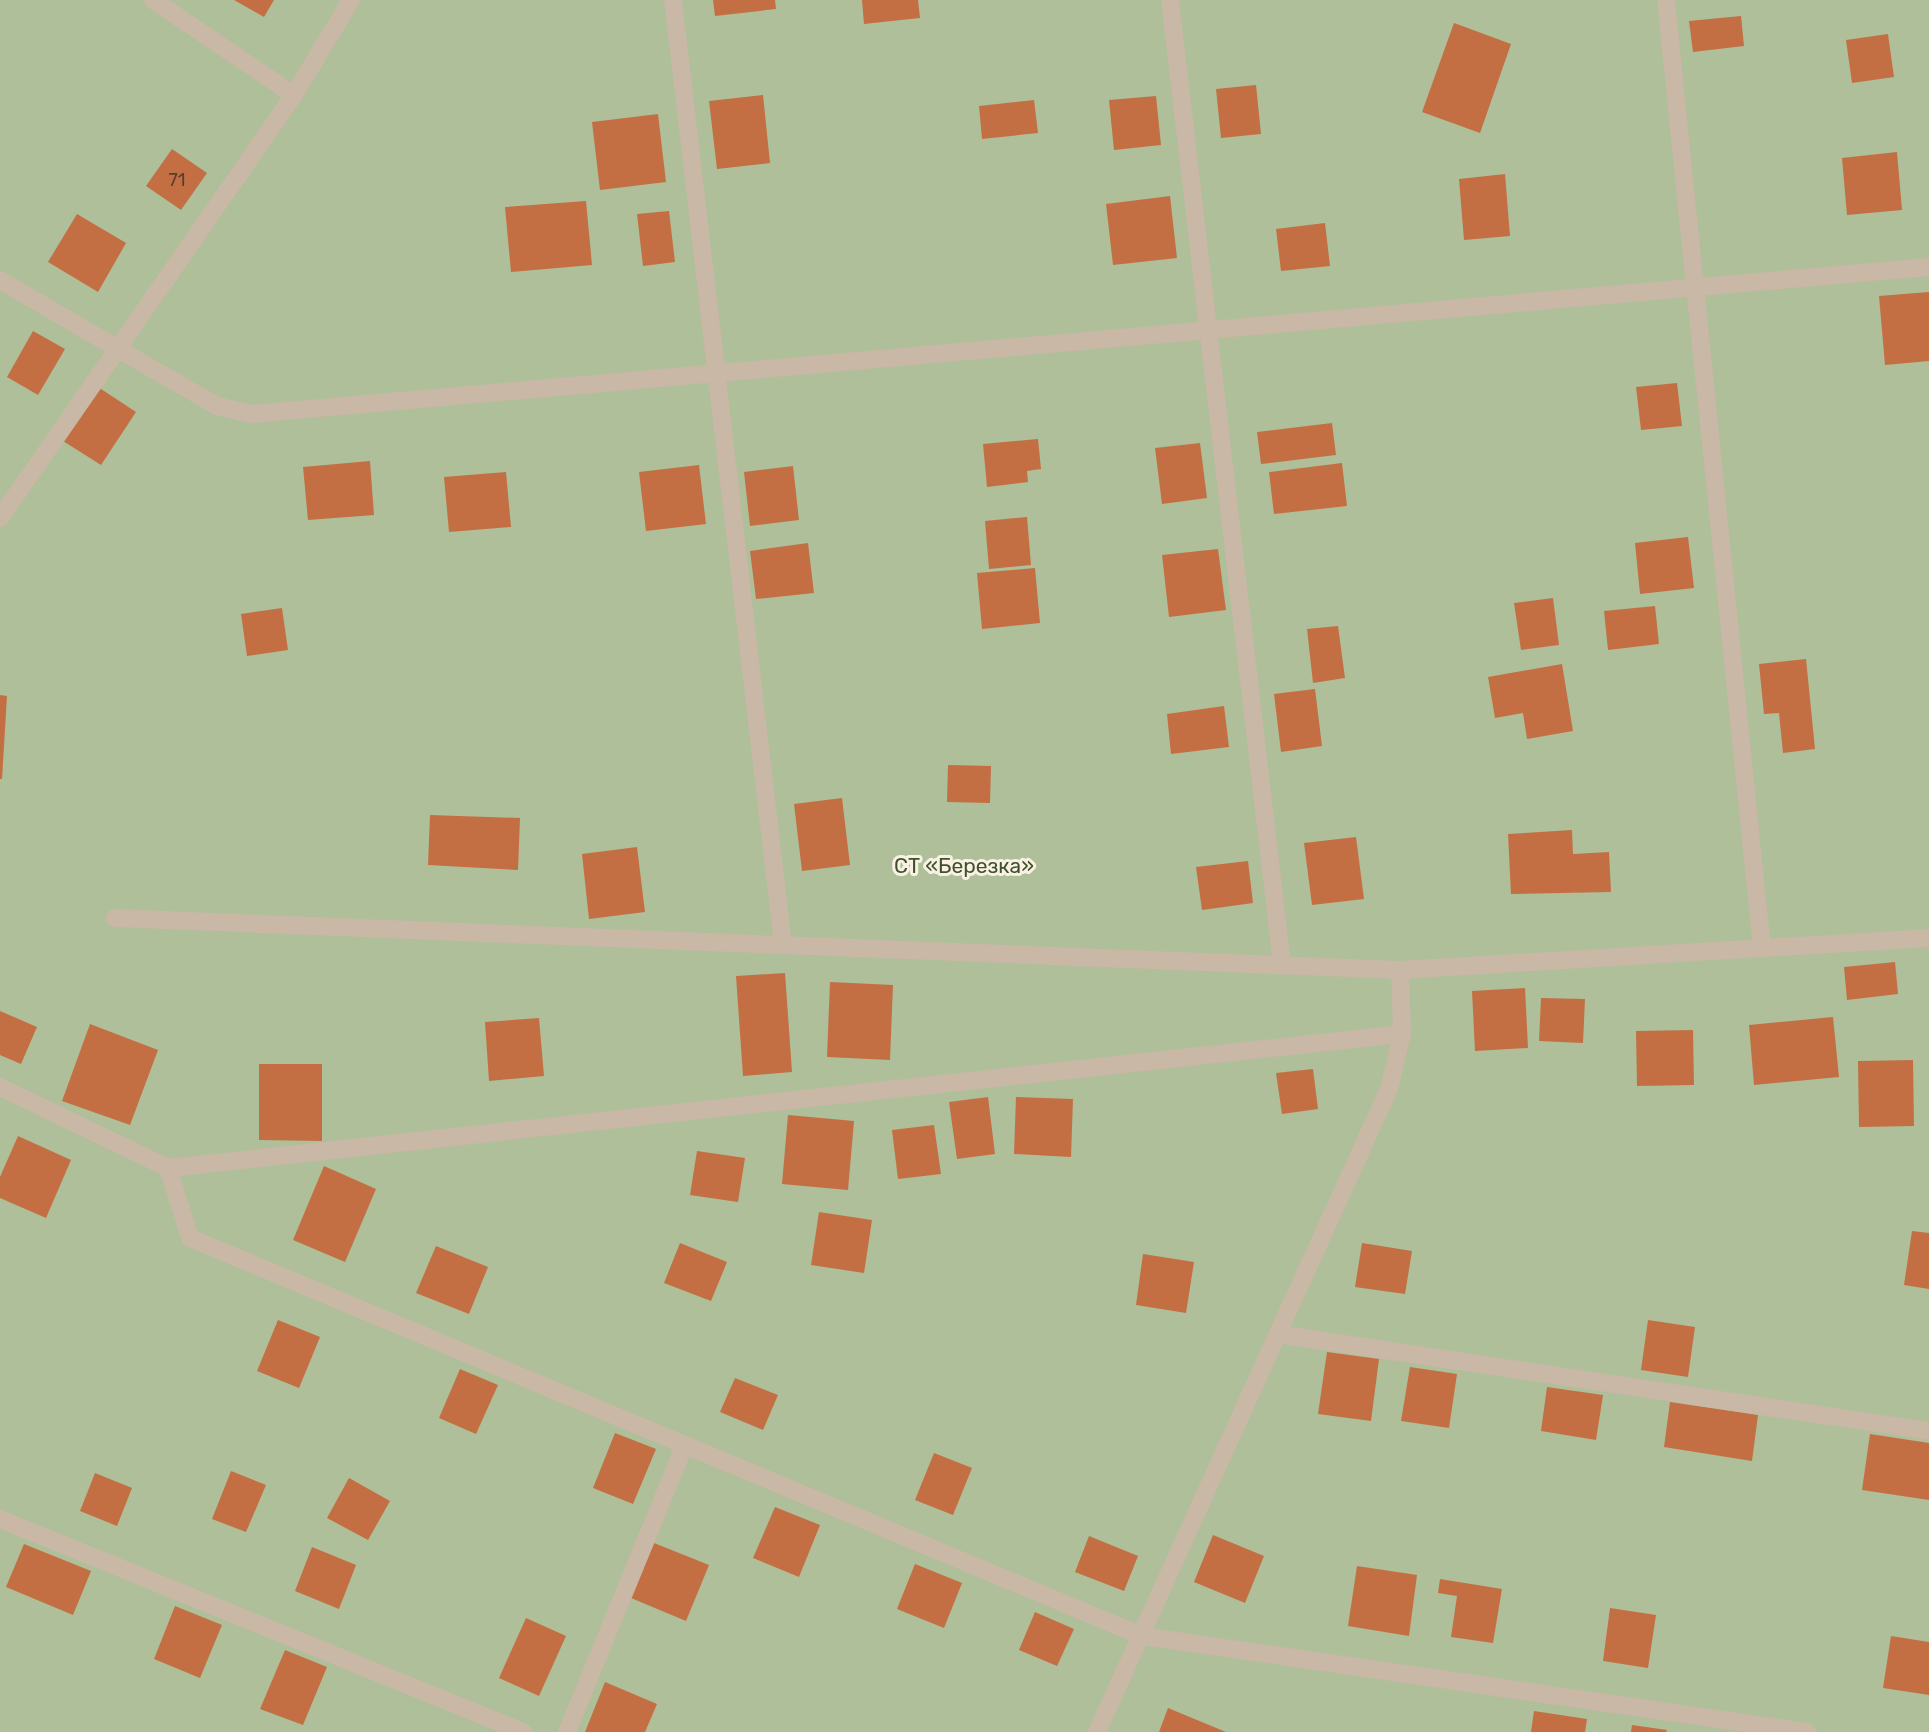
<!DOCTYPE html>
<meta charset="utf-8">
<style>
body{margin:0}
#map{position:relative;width:1929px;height:1732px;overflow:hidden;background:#f0e7d8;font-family:Rubik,sans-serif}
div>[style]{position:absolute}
.green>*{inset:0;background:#aebf99}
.building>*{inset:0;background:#c46f43}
.service>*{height:18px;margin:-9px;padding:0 9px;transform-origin:9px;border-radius:9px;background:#c8b8a5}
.minor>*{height:18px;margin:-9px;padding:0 9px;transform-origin:9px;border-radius:9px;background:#c8b8a5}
span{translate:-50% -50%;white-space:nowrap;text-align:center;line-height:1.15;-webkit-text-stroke:6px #f8f1e4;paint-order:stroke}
.number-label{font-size:18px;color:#583d2d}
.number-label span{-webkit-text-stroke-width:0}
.park-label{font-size:21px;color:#3f512a}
</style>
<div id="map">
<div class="green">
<i style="clip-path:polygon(0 0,1929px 0,1929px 1732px,0 1732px)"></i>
</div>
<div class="building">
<i style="clip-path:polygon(234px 0,274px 0,264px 17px)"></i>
<i style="clip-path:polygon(713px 0,775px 0,776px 9px,715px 16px)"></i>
<i style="clip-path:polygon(862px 0,918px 0,920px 18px,864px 24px)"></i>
<i style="clip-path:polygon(1741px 16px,1744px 46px,1693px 52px,1689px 21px)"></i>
<i style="clip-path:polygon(1454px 23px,1511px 44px,1480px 133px,1422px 112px)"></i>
<i style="clip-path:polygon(1888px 34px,1894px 77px,1852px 83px,1846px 40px)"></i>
<i style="clip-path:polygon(1256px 85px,1261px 134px,1221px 138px,1216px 89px)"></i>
<i style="clip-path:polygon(763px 95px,770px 163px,717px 169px,709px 101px)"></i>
<i style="clip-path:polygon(1156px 96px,1161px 145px,1114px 150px,1109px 100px)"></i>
<i style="clip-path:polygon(1034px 100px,1038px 133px,982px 139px,979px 106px)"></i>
<i style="clip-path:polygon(658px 114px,666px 182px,600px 190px,592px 122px)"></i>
<i style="clip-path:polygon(172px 149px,207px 173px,181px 210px,146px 186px)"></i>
<i style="clip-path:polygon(1897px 152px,1902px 210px,1847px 215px,1842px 158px)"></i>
<i style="clip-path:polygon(1505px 174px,1510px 236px,1464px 240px,1459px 179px)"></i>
<i style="clip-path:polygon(1170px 196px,1177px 258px,1113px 265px,1106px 204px)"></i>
<i style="clip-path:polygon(586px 201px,592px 265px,511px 272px,505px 207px)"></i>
<i style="clip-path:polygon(669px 211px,675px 262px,643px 266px,637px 214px)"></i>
<i style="clip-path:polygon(77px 214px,126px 243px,98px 292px,48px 262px)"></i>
<i style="clip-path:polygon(1325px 223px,1330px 266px,1281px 271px,1276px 229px)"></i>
<i style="clip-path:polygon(1929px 292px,1929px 361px,1885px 365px,1879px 296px)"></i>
<i style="clip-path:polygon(33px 331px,65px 349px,38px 395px,7px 377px)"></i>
<i style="clip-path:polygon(1677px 383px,1682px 426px,1641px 430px,1636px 387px)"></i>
<i style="clip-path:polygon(98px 387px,136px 412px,101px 465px,63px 441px)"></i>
<i style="clip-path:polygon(1332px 423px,1336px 455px,1261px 464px,1257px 432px)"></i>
<i style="clip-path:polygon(1038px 439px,1041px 469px,1027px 471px,1028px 482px,987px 487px,983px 444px)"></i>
<i style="clip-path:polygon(1200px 443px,1207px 498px,1162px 504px,1155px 448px)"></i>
<i style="clip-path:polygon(370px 461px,374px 515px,308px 520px,303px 467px)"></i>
<i style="clip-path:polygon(1342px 463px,1347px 506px,1274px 514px,1269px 472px)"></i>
<i style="clip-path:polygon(699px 465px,706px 524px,646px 531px,639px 472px)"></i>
<i style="clip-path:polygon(793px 466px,799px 520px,750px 526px,744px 472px)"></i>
<i style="clip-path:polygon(506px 472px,511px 527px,449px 532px,444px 477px)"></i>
<i style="clip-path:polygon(1027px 517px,1031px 565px,989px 569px,985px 521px)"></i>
<i style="clip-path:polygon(1688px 537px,1694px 588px,1640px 594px,1635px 543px)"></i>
<i style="clip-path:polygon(808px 543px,814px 593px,756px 599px,750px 551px)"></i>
<i style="clip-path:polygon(1218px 549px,1226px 610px,1169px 617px,1162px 555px)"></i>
<i style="clip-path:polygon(1035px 568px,1040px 623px,982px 629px,977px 573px)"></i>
<i style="clip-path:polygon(1553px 598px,1559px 645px,1521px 650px,1514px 603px)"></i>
<i style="clip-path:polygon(1655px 606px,1659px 644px,1608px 650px,1604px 611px)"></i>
<i style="clip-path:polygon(282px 608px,288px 650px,247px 656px,241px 614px)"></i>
<i style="clip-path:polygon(1338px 626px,1345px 678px,1313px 683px,1307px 629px)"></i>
<i style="clip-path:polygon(1806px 659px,1815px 749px,1783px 753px,1779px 713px,1764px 714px,1759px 664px)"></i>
<i style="clip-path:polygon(1562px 664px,1573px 731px,1527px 739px,1523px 713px,1495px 718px,1488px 677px)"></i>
<i style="clip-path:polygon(1315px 689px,1322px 746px,1281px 752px,1274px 694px)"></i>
<i style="clip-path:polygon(0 695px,7px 696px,2px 779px,0 779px)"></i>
<i style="clip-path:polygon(1224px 706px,1229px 747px,1171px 754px,1167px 714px)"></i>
<i style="clip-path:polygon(948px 765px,991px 766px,990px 803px,947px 802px)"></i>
<i style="clip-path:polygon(842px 798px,850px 865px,802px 871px,794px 804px)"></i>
<i style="clip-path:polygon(430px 815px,520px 818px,518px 870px,428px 865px)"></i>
<i style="clip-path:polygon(1572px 830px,1573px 854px,1609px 852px,1611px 892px,1511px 894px,1508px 834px)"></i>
<i style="clip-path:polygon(1356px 837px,1364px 899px,1312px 905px,1304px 843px)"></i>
<i style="clip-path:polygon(637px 847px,645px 912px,589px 919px,582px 854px)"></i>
<i style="clip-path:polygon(1248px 861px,1253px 903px,1202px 910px,1196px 867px)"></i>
<i style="clip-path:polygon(1895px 962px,1898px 994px,1847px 1000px,1844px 967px)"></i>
<i style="clip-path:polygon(785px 973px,792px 1072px,743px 1076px,736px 976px)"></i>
<i style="clip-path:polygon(830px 982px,893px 985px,890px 1060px,827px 1057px)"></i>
<i style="clip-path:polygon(1525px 988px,1528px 1048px,1475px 1051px,1472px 991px)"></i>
<i style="clip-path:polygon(1541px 998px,1585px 999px,1583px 1043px,1539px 1041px)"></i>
<i style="clip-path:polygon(0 1011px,37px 1027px,21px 1064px,0 1055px)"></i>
<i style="clip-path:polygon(1833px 1017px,1839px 1077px,1754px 1085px,1749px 1025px)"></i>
<i style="clip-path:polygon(539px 1018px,544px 1076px,489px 1081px,485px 1022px)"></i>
<i style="clip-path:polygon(90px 1024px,158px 1050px,130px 1125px,62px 1101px)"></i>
<i style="clip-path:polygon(1693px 1030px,1694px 1085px,1637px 1086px,1636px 1031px)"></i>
<i style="clip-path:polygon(1913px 1060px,1914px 1126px,1859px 1127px,1858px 1061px)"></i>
<i style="clip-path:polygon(259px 1064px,322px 1064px,322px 1141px,259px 1140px)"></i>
<i style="clip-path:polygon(1313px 1069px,1318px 1109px,1282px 1114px,1276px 1073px)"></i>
<i style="clip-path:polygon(988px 1097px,995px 1154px,957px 1159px,949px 1102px)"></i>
<i style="clip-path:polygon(1016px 1097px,1073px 1099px,1071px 1157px,1014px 1154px)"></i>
<i style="clip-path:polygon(788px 1115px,854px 1121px,848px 1190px,782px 1184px)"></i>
<i style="clip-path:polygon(934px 1125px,941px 1174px,898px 1179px,892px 1130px)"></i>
<i style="clip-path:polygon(18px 1136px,71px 1160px,46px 1218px,0 1198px,0 1177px)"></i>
<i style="clip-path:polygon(697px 1151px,745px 1158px,738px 1202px,690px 1195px)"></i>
<i style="clip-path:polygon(324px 1166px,376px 1189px,345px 1262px,293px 1240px)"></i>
<i style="clip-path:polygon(819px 1212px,872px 1220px,864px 1273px,811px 1265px)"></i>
<i style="clip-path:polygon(1912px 1231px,1929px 1233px,1929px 1289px,1904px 1285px)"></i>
<i style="clip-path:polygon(680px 1243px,727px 1262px,711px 1301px,664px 1283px)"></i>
<i style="clip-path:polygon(1362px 1243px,1412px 1251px,1405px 1294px,1355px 1287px)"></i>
<i style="clip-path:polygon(436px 1246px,488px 1267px,469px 1314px,416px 1293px)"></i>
<i style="clip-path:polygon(1143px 1254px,1194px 1262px,1186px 1313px,1136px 1305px)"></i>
<i style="clip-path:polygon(278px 1320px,320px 1337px,299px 1388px,257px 1371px)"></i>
<i style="clip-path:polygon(1648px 1320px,1695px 1327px,1688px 1377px,1641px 1370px)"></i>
<i style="clip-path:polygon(1327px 1352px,1379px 1359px,1371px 1421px,1318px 1414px)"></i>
<i style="clip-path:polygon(1410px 1367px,1457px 1374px,1449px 1428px,1401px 1421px)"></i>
<i style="clip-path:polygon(460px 1369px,498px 1385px,476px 1434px,439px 1418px)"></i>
<i style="clip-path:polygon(735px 1378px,778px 1395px,763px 1430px,720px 1412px)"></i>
<i style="clip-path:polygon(1547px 1387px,1603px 1395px,1596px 1440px,1541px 1431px)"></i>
<i style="clip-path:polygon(1670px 1402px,1758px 1415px,1752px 1461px,1664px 1447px)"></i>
<i style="clip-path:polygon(615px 1433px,656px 1449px,633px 1504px,593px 1488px)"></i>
<i style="clip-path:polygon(1870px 1434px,1929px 1443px,1929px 1500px,1862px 1490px)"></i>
<i style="clip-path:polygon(934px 1453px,972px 1468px,953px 1515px,915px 1500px)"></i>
<i style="clip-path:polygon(231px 1471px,266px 1485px,246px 1532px,212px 1519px)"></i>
<i style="clip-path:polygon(95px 1473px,132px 1488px,117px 1526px,80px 1511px)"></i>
<i style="clip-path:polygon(349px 1478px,390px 1501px,368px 1540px,327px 1518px)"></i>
<i style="clip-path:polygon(775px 1507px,820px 1525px,799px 1577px,753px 1558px)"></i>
<i style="clip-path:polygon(1213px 1535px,1264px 1556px,1245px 1603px,1194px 1582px)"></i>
<i style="clip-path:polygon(1089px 1536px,1138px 1556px,1124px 1591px,1075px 1572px)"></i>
<i style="clip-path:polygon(654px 1543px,709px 1565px,686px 1621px,631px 1598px)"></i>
<i style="clip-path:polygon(24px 1544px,91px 1571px,73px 1615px,6px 1587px)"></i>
<i style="clip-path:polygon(312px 1547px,356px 1565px,339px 1609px,295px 1591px)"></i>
<i style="clip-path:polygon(915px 1564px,962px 1583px,944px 1628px,897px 1609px)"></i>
<i style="clip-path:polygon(1357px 1566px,1417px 1575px,1409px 1636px,1348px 1626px)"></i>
<i style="clip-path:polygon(1440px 1579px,1502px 1589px,1493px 1643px,1451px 1637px,1457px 1596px,1438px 1593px)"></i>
<i style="clip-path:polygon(175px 1606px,222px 1625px,200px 1678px,154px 1659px)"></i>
<i style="clip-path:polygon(1610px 1608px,1656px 1615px,1648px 1668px,1603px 1661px)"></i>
<i style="clip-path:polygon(1035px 1612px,1074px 1629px,1057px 1666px,1019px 1650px)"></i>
<i style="clip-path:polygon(526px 1618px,566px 1636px,539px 1696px,499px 1678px)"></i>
<i style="clip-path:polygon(1891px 1636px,1929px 1642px,1929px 1695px,1883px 1688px)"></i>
<i style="clip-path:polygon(285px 1650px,327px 1667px,303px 1725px,260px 1709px)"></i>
<i style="clip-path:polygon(605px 1682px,657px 1704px,645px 1732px,585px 1732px)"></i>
<i style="clip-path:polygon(1168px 1708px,1226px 1732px,1159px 1732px)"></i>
<i style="clip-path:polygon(1534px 1711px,1587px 1719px,1585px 1732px,1531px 1732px)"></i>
<i style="clip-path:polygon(1632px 1725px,1667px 1730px,1666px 1732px,1631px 1732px)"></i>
</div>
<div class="service">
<i style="left:153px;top:0;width:170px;rotate:34deg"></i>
<i style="left:673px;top:0;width:951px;rotate:83.36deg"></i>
<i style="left:1170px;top:0;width:971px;rotate:83.38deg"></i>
<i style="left:1666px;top:0;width:954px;rotate:84.22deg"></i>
<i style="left:0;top:280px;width:137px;rotate:30.3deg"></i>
<i style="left:115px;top:918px;width:1286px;rotate:2.32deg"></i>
<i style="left:168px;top:1168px;width:73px;rotate:72.6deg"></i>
<i style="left:190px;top:1238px;width:1032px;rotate:22.69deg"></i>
<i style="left:1142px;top:1636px;width:672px;rotate:8.21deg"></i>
<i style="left:1277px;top:1334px;width:659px;rotate:8.46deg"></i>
<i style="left:0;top:1519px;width:565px;rotate:22.16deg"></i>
<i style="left:567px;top:1732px;width:306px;rotate:-67.7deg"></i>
</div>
<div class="minor">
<i style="left:118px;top:349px;width:114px;rotate:29.9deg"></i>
<i style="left:217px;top:406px;width:35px;rotate:13deg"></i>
<i style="left:251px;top:414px;width:1684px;rotate:-5.01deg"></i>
<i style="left:0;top:518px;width:515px;rotate:-55.2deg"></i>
<i style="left:294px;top:95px;width:111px;rotate:-59deg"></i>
<i style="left:0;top:1087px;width:187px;rotate:25.7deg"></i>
<i style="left:168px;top:1168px;width:1241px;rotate:-6.2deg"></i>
<i style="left:1097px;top:1732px;width:706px;rotate:-65.58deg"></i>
<i style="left:1389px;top:1089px;width:57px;rotate:-76.7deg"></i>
<i style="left:1402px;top:1034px;width:64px;rotate:-91.8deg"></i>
<i style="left:1400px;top:970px;width:530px;rotate:-3.46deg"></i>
</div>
<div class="number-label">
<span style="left:177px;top:180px">71</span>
</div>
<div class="park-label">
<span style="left:964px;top:866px">СТ «Березка»</span>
</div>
</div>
